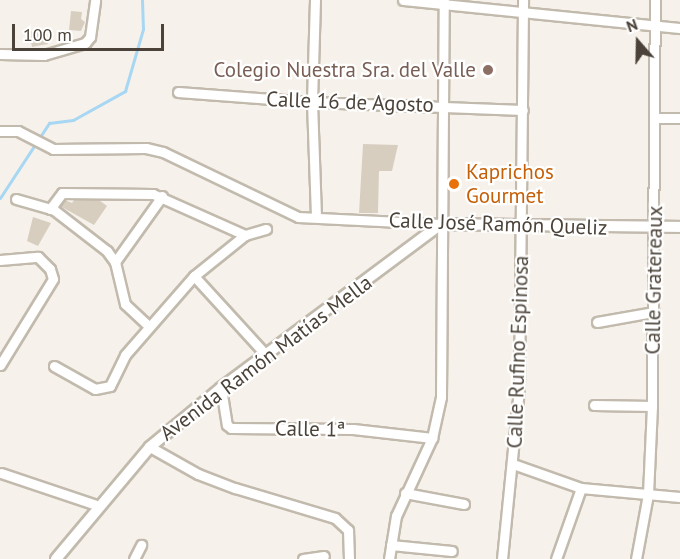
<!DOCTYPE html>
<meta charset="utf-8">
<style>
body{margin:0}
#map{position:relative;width:680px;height:559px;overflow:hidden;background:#f6f2eb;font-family:"PT Sans",sans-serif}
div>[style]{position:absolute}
.stream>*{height:3px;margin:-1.5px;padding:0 1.5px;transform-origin:1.5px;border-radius:1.5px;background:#a8d7f3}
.building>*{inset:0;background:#d8cec0}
.roads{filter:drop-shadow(2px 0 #c2baad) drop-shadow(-2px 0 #c2baad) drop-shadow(0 2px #c2baad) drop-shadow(0 -2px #c2baad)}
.minor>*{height:9px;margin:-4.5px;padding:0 4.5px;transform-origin:4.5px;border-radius:4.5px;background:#fff}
.tertiary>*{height:10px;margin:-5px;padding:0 5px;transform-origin:5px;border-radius:5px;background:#fff}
.dots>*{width:16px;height:16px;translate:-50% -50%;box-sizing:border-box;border:3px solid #fff;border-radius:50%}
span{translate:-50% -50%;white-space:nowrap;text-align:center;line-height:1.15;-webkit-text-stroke:4.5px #fff;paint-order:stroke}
.education-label{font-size:21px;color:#785e54}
.right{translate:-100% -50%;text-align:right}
.street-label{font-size:21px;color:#4b4339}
.food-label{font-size:21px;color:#c56008}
.left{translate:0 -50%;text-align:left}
.north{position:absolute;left:608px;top:12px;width:60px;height:60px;-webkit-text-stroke:4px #fff;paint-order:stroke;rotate:340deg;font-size:16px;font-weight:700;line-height:24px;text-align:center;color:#4b4339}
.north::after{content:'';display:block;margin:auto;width:21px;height:27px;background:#4b4339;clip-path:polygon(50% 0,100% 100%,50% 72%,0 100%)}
.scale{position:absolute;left:12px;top:24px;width:152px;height:27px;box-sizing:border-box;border:3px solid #4b4339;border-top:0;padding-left:8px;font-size:18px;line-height:21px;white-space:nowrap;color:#4b4339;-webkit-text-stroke:4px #fff;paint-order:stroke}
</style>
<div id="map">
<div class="stream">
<i style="left:0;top:198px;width:90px;rotate:-56.8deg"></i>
<i style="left:49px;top:123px;width:24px;rotate:-7deg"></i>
<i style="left:73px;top:120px;width:60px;rotate:-29.1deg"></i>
<i style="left:125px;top:91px;width:65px;rotate:-73.8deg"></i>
<i style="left:143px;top:29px;width:29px;rotate:-92deg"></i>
</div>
<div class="building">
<i style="clip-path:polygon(71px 11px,82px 12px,81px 19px,85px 22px,81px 31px,69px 30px)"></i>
<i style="clip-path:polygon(45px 29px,48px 44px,32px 47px,29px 32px)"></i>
<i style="clip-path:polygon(363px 144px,398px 145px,392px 171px,379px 171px,378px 213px,359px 213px)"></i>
<i style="clip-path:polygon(65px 200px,72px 203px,74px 200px,99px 200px,107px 206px,94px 225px,60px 206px)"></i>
<i style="clip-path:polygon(33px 217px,51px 223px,38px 246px,27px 241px)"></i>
</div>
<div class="roads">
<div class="minor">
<i style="left:315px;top:0;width:102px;rotate:91.7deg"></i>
<i style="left:312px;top:102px;width:115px;rotate:88deg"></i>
<i style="left:403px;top:0;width:278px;rotate:5.8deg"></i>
<i style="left:0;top:54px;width:44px;rotate:1.3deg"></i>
<i style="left:44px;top:55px;width:43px;rotate:-16.3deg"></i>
<i style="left:85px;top:43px;width:8px;rotate:-50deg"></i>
<i style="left:90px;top:37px;width:37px;rotate:-82deg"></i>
<i style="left:178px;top:92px;width:134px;rotate:4.3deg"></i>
<i style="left:312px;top:102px;width:211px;rotate:2.2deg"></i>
<i style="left:655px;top:118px;width:25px"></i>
<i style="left:0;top:131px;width:18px"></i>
<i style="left:18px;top:131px;width:39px;rotate:27deg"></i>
<i style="left:53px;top:149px;width:93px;rotate:-0.6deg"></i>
<i style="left:146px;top:148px;width:17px;rotate:13deg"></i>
<i style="left:163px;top:152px;width:150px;rotate:25.7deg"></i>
<i style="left:298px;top:217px;width:143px;rotate:2.8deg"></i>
<i style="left:16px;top:199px;width:40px;rotate:16deg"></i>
<i style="left:54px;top:210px;width:67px;rotate:37.7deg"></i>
<i style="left:107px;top:251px;width:14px;rotate:54deg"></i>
<i style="left:115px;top:262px;width:43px;rotate:76.6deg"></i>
<i style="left:125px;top:304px;width:33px;rotate:43deg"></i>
<i style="left:50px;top:209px;width:20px;rotate:-53deg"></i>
<i style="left:62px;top:193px;width:91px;rotate:0.6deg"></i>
<i style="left:153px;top:194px;width:101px;rotate:24deg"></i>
<i style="left:0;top:260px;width:38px;rotate:-5deg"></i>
<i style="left:38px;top:257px;width:17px;rotate:45deg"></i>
<i style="left:50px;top:269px;width:10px;rotate:73deg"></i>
<i style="left:53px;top:279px;width:101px;rotate:121.6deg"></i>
<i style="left:115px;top:262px;width:81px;rotate:-54.5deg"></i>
<i style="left:194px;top:276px;width:108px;rotate:47.6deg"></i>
<i style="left:597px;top:322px;width:58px;rotate:-10deg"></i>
<i style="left:54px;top:366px;width:47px;rotate:29.3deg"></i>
<i style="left:95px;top:389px;width:15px;rotate:-11deg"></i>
<i style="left:110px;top:386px;width:34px;rotate:-64deg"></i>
<i style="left:125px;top:355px;width:105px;rotate:-48.9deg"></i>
<i style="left:194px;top:276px;width:65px;rotate:-38.8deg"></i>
<i style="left:245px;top:235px;width:22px;rotate:-16deg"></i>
<i style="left:221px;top:388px;width:37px;rotate:81deg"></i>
<i style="left:227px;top:425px;width:5px;rotate:37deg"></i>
<i style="left:231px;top:428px;width:122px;rotate:0.5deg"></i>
<i style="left:353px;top:429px;width:80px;rotate:6.5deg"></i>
<i style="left:594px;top:405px;width:58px;rotate:1deg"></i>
<i style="left:150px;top:447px;width:55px;rotate:29.4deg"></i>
<i style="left:198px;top:474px;width:40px;rotate:21deg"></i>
<i style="left:235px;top:488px;width:104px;rotate:16.7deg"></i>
<i style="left:335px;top:518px;width:18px;rotate:43deg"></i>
<i style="left:348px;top:530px;width:29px;rotate:88deg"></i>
<i style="left:513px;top:464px;width:72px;rotate:19.4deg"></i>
<i style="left:581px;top:488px;width:99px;rotate:5.2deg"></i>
<i style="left:1px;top:473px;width:103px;rotate:18.6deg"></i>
<i style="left:405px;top:493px;width:60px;rotate:10.6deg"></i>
<i style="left:391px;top:545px;width:61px;rotate:5.6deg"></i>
<i style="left:134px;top:559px;width:16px;rotate:-63deg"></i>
<i style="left:303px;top:559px;width:21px;rotate:-8deg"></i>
<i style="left:389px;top:559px;width:44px;rotate:-80.8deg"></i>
<i style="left:396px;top:516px;width:86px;rotate:-65.2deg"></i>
<i style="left:432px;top:438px;width:42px;rotate:-77.6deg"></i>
<i style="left:441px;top:397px;width:397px;rotate:-89.6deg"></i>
<i style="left:502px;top:559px;width:171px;rotate:-84.3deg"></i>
<i style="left:519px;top:389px;width:389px;rotate:-89.4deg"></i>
<i style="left:556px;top:559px;width:75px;rotate:-70.6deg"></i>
<i style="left:636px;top:559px;width:66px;rotate:-79.5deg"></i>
<i style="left:648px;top:494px;width:88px;rotate:-87.4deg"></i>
<i style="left:652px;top:406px;width:406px;rotate:-89.6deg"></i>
</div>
<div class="tertiary">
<i style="left:56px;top:559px;width:146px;rotate:-50deg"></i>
<i style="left:150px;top:447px;width:92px;rotate:-39.7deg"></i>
<i style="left:221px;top:388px;width:274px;rotate:-36.7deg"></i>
<i style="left:441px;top:224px;width:239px;rotate:0.7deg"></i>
</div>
</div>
<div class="dots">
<i style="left:488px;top:70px;background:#8d6e63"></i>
<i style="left:454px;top:184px;background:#e8710a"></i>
</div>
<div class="education-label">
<span class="right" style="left:476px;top:70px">Colegio Nuestra Sra. del Valle</span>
</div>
<div class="street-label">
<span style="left:350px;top:102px;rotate:2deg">Calle 16 de Agosto</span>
<span style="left:498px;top:224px;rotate:2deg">Calle José Ramón Queliz</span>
<span style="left:654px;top:280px;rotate:-89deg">Calle Gratereaux</span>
<span style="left:518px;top:352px;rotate:-88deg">Calle Rufino Espinosa</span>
<span style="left:266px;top:358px;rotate:-37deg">Avenida Ramón Matías Mella</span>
<span style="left:310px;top:429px;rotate:1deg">Calle 1ª</span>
</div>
<div class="food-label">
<span class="left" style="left:466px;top:184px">Kaprichos<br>Gourmet</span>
</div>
<div class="north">N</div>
<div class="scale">100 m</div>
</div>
